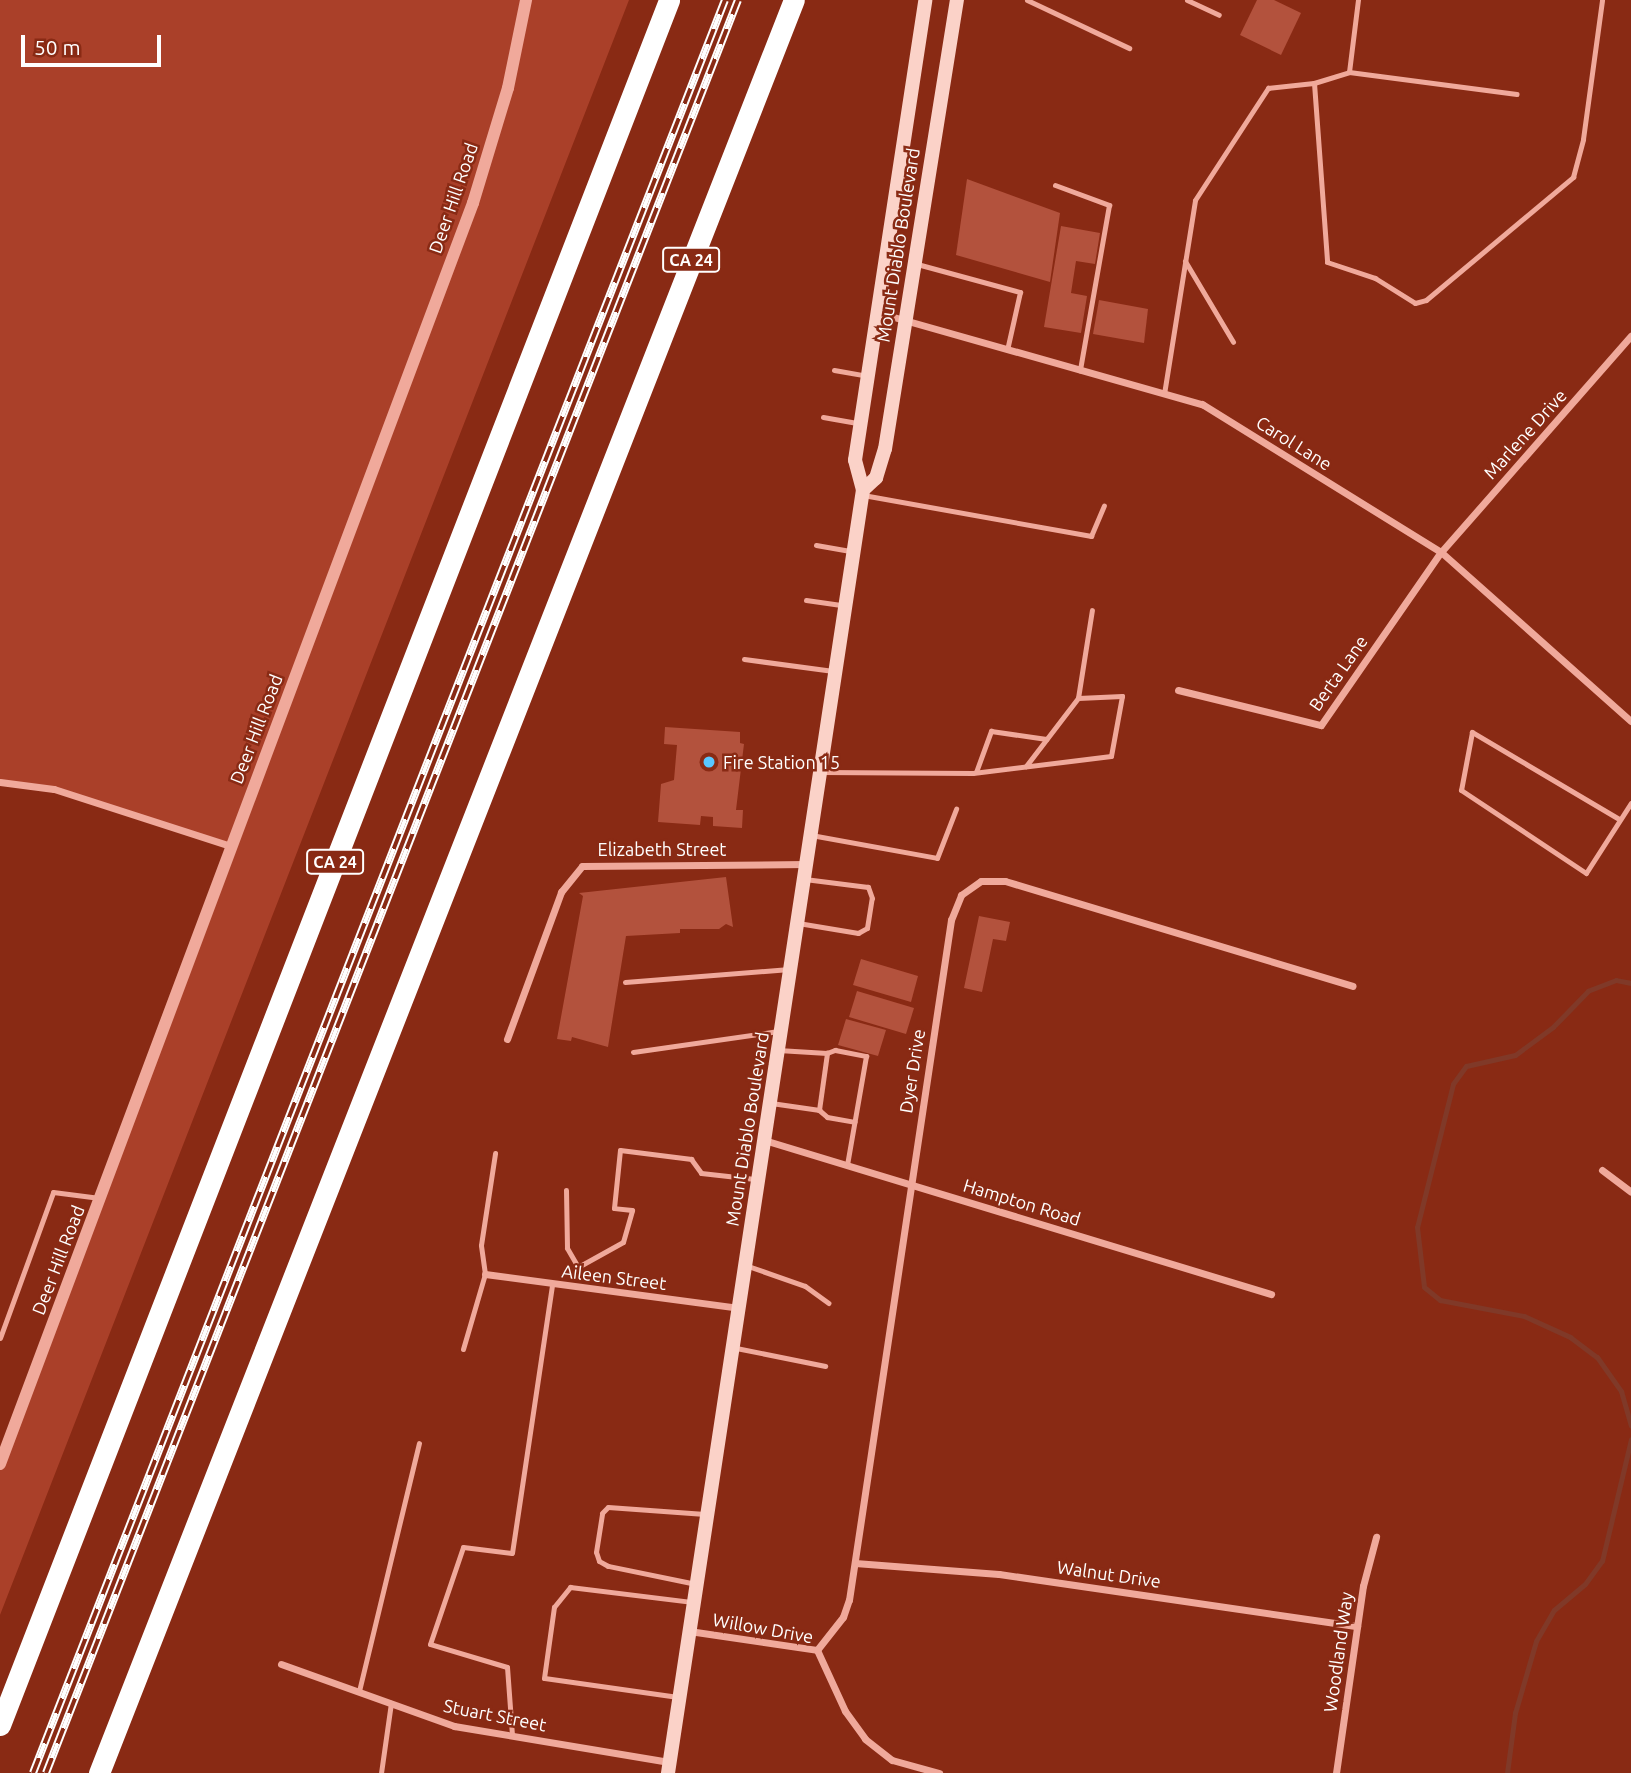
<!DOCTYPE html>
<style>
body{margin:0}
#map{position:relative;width:1631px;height:1773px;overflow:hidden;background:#892a14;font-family:Ubuntu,sans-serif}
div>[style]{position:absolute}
.green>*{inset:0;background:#aa4029}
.stream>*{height:5px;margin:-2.5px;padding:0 2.5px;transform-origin:2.5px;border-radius:2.5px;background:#803928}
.building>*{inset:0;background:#b3523d}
.service>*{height:5px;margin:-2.5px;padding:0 2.5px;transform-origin:2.5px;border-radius:2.5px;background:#f0a99b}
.minor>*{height:7px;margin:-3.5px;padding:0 3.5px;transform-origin:3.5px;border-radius:3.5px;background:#f0a99b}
.tertiary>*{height:12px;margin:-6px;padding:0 6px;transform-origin:6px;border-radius:6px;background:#f0a99b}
.secondary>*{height:14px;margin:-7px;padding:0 7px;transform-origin:7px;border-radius:7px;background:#fbd2c8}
.motorway>*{height:21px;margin:-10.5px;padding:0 10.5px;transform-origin:10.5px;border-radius:10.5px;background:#fff}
.rail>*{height:8px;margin-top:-4px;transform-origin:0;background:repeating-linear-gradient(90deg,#892a14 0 16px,#fff 0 32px);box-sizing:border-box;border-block:2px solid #fff}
.dots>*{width:19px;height:19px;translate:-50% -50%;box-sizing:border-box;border:4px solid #892a14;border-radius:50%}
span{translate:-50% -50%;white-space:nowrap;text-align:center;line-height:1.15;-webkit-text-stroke:5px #892a14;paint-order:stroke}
.shield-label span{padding:2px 5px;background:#892a14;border:2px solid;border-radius:5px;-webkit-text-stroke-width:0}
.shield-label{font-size:16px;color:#fff;font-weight:700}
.street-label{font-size:18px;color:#fff}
.poi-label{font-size:18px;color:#fff}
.left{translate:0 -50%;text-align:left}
.scale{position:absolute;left:21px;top:35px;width:140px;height:32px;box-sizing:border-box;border:4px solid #fff;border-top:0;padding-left:9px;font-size:21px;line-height:24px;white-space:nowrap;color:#fff;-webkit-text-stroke:5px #892a14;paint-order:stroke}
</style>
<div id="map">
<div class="green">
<i style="clip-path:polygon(0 0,629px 0,0 1615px,0 1464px,231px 846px,54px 789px,0 782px)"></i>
</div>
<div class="stream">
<i style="left:1631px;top:983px;width:15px;rotate:-169deg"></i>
<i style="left:1616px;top:980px;width:30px;rotate:159deg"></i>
<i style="left:1588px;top:991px;width:50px;rotate:134.2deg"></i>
<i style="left:1553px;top:1027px;width:47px;rotate:143.6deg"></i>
<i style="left:1515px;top:1055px;width:50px;rotate:167.3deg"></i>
<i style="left:1466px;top:1066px;width:22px;rotate:126deg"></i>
<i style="left:1453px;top:1084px;width:147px;rotate:104.1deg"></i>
<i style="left:1417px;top:1227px;width:60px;rotate:83.3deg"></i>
<i style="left:1424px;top:1287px;width:21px;rotate:39deg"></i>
<i style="left:1440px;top:1300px;width:86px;rotate:10.8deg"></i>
<i style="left:1524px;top:1316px;width:51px;rotate:24.5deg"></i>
<i style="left:1570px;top:1337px;width:34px;rotate:37deg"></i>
<i style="left:1597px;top:1357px;width:42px;rotate:54.8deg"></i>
<i style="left:1621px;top:1391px;width:36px;rotate:74deg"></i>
<i style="left:1507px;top:1773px;width:61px;rotate:-82.4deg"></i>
<i style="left:1515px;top:1713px;width:75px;rotate:-73.7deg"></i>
<i style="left:1536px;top:1641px;width:36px;rotate:-60deg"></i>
<i style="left:1554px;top:1610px;width:40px;rotate:-40deg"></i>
<i style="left:1585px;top:1584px;width:29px;rotate:-54deg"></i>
<i style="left:1602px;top:1561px;width:125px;rotate:-76.6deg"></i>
</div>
<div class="building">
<i style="clip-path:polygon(1257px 0,1274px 0,1301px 13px,1281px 55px,1240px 35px)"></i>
<i style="clip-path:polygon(967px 179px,1060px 213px,1050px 282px,956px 255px)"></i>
<i style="clip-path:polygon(1061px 226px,1100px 233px,1095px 264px,1076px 261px,1071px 293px,1087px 296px,1081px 333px,1044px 327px)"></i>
<i style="clip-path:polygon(1099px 300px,1148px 309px,1144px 343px,1093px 334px)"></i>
<i style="clip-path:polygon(665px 727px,740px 732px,740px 743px,744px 744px,736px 810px,743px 810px,742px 828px,713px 826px,713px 817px,701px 816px,700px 825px,658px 822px,661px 784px,674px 780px,677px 745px,664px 744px)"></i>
<i style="clip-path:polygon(726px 877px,733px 927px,726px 924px,719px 929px,680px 929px,680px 933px,626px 936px,608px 1047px,572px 1037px,571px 1041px,557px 1039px,583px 896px,579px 893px)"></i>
<i style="clip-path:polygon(979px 916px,1010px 922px,1006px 941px,993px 939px,982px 992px,964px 988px)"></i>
<i style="clip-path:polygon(861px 959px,918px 976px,911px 1002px,853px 985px)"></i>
<i style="clip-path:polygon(857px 991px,914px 1008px,906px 1034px,849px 1017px)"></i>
<i style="clip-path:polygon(846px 1019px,886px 1030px,878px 1056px,838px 1045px)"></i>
</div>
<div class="service">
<i style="left:1027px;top:0;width:113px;rotate:25.2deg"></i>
<i style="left:1187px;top:0;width:35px;rotate:25deg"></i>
<i style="left:1349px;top:72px;width:73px;rotate:-82.9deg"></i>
<i style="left:1314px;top:83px;width:179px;rotate:85.8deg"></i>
<i style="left:1327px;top:262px;width:51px;rotate:18.4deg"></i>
<i style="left:1375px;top:278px;width:47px;rotate:32deg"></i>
<i style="left:1415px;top:303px;width:11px;rotate:-15deg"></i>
<i style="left:1426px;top:300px;width:192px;rotate:-39.9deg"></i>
<i style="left:1573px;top:177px;width:39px;rotate:-75deg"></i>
<i style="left:1583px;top:139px;width:140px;rotate:-82.2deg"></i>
<i style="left:1055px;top:185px;width:58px;rotate:20.3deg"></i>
<i style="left:1109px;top:205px;width:168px;rotate:100deg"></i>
<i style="left:1185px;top:261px;width:94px;rotate:59.3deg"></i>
<i style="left:917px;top:264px;width:107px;rotate:15.2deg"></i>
<i style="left:1020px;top:292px;width:59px;rotate:102.6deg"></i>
<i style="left:834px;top:370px;width:34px;rotate:10deg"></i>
<i style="left:1164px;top:394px;width:196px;rotate:-80.9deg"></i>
<i style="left:1195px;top:200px;width:134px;rotate:-56.9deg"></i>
<i style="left:1268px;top:88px;width:46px;rotate:-6.2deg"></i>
<i style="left:1314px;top:83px;width:37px;rotate:-17deg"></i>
<i style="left:1349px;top:72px;width:169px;rotate:7.5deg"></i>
<i style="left:823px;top:417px;width:36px;rotate:10deg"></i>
<i style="left:863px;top:495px;width:232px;rotate:10.2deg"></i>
<i style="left:1091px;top:536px;width:33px;rotate:-67deg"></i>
<i style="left:816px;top:545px;width:36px;rotate:10deg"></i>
<i style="left:806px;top:600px;width:37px;rotate:8deg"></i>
<i style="left:744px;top:659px;width:90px;rotate:7.7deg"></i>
<i style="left:1078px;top:698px;width:89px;rotate:-81deg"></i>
<i style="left:821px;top:772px;width:152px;rotate:0.4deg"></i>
<i style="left:973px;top:773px;width:139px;rotate:-7deg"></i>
<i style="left:1111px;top:756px;width:61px;rotate:-79.6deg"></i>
<i style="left:1122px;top:696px;width:44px;rotate:177.4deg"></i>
<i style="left:1078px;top:698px;width:86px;rotate:127.4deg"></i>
<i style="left:976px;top:772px;width:44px;rotate:-69.9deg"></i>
<i style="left:991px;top:731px;width:56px;rotate:8.3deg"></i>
<i style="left:1619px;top:819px;width:171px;rotate:-149.4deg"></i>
<i style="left:1472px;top:732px;width:59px;rotate:100.7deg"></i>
<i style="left:1461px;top:790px;width:150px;rotate:33.6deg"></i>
<i style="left:1586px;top:873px;width:83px;rotate:-57.3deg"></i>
<i style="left:811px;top:835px;width:128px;rotate:10.3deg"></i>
<i style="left:937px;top:858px;width:53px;rotate:-68.8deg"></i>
<i style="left:798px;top:923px;width:61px;rotate:9.5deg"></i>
<i style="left:858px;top:933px;width:10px;rotate:-29deg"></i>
<i style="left:867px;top:928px;width:30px;rotate:-81deg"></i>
<i style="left:872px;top:898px;width:12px;rotate:-110deg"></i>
<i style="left:868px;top:887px;width:64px;rotate:-172.9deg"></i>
<i style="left:625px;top:982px;width:165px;rotate:-4.5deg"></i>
<i style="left:778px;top:1050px;width:49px;rotate:3.5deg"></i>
<i style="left:827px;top:1053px;width:9px;rotate:-21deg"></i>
<i style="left:835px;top:1050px;width:32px;rotate:11deg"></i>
<i style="left:866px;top:1056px;width:111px;rotate:99.9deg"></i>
<i style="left:633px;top:1052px;width:147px;rotate:-8.2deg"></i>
<i style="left:771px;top:1103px;width:49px;rotate:8.3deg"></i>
<i style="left:819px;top:1110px;width:11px;rotate:41deg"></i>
<i style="left:827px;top:1117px;width:28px;rotate:10deg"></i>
<i style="left:819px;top:1110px;width:58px;rotate:-82deg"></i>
<i style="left:566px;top:1190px;width:58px;rotate:89deg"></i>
<i style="left:567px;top:1248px;width:22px;rotate:60deg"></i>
<i style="left:578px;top:1267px;width:51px;rotate:-29.1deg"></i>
<i style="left:623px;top:1242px;width:33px;rotate:-74deg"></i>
<i style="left:632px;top:1210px;width:18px;rotate:-174deg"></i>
<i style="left:614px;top:1208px;width:58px;rotate:-84.1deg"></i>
<i style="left:620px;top:1150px;width:72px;rotate:7.2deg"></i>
<i style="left:691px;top:1159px;width:17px;rotate:54deg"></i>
<i style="left:701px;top:1173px;width:54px;rotate:6.3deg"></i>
<i style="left:748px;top:1266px;width:60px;rotate:19.3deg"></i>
<i style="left:805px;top:1286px;width:29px;rotate:36deg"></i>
<i style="left:0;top:1338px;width:155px;rotate:-70deg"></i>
<i style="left:53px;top:1192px;width:47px;rotate:7.3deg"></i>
<i style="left:736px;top:1348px;width:91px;rotate:11.4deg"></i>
<i style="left:463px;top:1349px;width:78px;rotate:-73.7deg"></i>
<i style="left:485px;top:1274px;width:29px;rotate:-98deg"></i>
<i style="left:481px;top:1245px;width:93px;rotate:-81.3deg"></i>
<i style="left:696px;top:1584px;width:90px;rotate:-168.4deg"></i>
<i style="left:608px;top:1566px;width:10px;rotate:-151deg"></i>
<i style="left:599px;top:1561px;width:9px;rotate:-108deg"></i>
<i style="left:596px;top:1552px;width:39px;rotate:-81deg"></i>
<i style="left:602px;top:1513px;width:8px;rotate:-45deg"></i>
<i style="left:608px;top:1507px;width:97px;rotate:4.1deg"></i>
<i style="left:359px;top:1691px;width:255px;rotate:-76.4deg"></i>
<i style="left:678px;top:1697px;width:135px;rotate:-171.9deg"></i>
<i style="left:544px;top:1678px;width:72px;rotate:-82deg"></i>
<i style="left:554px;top:1607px;width:26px;rotate:-51deg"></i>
<i style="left:570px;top:1587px;width:124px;rotate:7deg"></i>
<i style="left:512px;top:1735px;width:68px;rotate:-94.2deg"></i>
<i style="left:507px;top:1667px;width:80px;rotate:-163.4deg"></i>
<i style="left:430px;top:1644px;width:102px;rotate:-71.2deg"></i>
<i style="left:463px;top:1547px;width:49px;rotate:7deg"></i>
<i style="left:512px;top:1553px;width:271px;rotate:-81.5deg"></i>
<i style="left:381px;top:1773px;width:71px;rotate:-81.9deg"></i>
</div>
<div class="minor">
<i style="left:876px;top:312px;width:339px;rotate:15.8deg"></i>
<i style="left:1202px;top:404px;width:281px;rotate:31.8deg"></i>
<i style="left:1441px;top:552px;width:254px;rotate:41.7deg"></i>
<i style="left:1178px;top:690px;width:147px;rotate:13.8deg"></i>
<i style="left:1321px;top:725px;width:211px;rotate:-55.3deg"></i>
<i style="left:1441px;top:552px;width:288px;rotate:-48.7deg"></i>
<i style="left:0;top:782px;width:54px;rotate:7.4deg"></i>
<i style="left:54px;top:789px;width:186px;rotate:17.9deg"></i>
<i style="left:507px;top:1039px;width:157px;rotate:-69.8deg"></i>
<i style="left:561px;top:892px;width:33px;rotate:-51deg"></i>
<i style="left:582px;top:866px;width:224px;rotate:-0.5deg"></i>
<i style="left:764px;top:1140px;width:530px;rotate:16.9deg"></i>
<i style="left:1602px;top:1170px;width:36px;rotate:37deg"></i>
<i style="left:485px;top:1274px;width:256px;rotate:7.6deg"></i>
<i style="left:855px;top:1563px;width:144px;rotate:4.4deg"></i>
<i style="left:999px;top:1574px;width:362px;rotate:8.3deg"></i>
<i style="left:689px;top:1631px;width:129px;rotate:8.4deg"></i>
<i style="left:817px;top:1650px;width:67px;rotate:65.3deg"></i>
<i style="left:845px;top:1711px;width:34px;rotate:54deg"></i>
<i style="left:865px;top:1739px;width:34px;rotate:38deg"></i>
<i style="left:892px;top:1760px;width:49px;rotate:15.5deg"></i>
<i style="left:817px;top:1650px;width:42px;rotate:-51.8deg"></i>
<i style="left:843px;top:1617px;width:18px;rotate:-71deg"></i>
<i style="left:849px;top:1600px;width:688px;rotate:-81.47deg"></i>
<i style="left:951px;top:920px;width:27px;rotate:-68deg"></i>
<i style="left:961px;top:895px;width:24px;rotate:-35deg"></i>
<i style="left:981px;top:881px;width:24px"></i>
<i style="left:1005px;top:881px;width:363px;rotate:16.8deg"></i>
<i style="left:281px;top:1664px;width:184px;rotate:19.7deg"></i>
<i style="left:454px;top:1726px;width:218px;rotate:9.5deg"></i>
<i style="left:1336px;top:1773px;width:189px;rotate:-81.8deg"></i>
<i style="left:1363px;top:1586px;width:51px;rotate:-75.1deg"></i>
</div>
<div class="tertiary">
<i style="left:0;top:1464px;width:1347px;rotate:-69.44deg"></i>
<i style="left:473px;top:203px;width:120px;rotate:-73.1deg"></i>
<i style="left:508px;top:88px;width:90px;rotate:-78.4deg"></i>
</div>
<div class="secondary">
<i style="left:863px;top:490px;width:18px;rotate:-43deg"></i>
<i style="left:876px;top:478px;width:30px;rotate:-73deg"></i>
<i style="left:885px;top:449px;width:455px;rotate:-80.9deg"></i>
<i style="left:668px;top:1773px;width:1298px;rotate:-81.36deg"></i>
<i style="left:863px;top:490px;width:31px;rotate:-105deg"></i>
<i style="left:855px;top:460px;width:465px;rotate:-81.3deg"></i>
</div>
<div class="motorway">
<i style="left:0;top:1725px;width:1850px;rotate:-68.8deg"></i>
<i style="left:99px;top:1773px;width:1904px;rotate:-68.6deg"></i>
</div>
<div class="rail">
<i style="left:33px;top:1773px;width:1903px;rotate:-68.68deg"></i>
<i style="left:46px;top:1773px;width:1903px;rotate:-68.68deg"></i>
</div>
<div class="dots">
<i style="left:709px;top:762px;background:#59c7ff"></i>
</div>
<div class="shield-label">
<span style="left:691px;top:260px">CA 24</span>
<span style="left:335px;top:862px">CA 24</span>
</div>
<div class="street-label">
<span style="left:453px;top:198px;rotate:-71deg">Deer Hill Road</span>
<span style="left:898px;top:245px;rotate:-81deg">Mount Diablo Boulevard</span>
<span style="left:1525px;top:434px;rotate:-48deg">Marlene Drive</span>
<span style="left:1294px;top:443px;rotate:32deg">Carol Lane</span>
<span style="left:1338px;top:673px;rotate:-55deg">Berta Lane</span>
<span style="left:256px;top:729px;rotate:-69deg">Deer Hill Road</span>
<span style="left:662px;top:849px">Elizabeth Street</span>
<span style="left:912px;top:1071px;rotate:-81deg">Dyer Drive</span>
<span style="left:747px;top:1129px;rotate:-81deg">Mount Diablo Boulevard</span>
<span style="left:1022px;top:1202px;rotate:17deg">Hampton Road</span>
<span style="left:58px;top:1260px;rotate:-69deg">Deer Hill Road</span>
<span style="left:614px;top:1277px;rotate:7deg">Aileen Street</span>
<span style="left:1109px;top:1574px;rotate:8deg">Walnut Drive</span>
<span style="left:763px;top:1628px;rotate:10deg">Willow Drive</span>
<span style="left:1338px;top:1652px;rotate:-82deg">Woodland Way</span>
<span style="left:495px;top:1715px;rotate:11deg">Stuart Street</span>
</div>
<div class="poi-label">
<span class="left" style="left:723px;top:762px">Fire Station 15</span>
</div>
<div class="scale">50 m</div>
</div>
